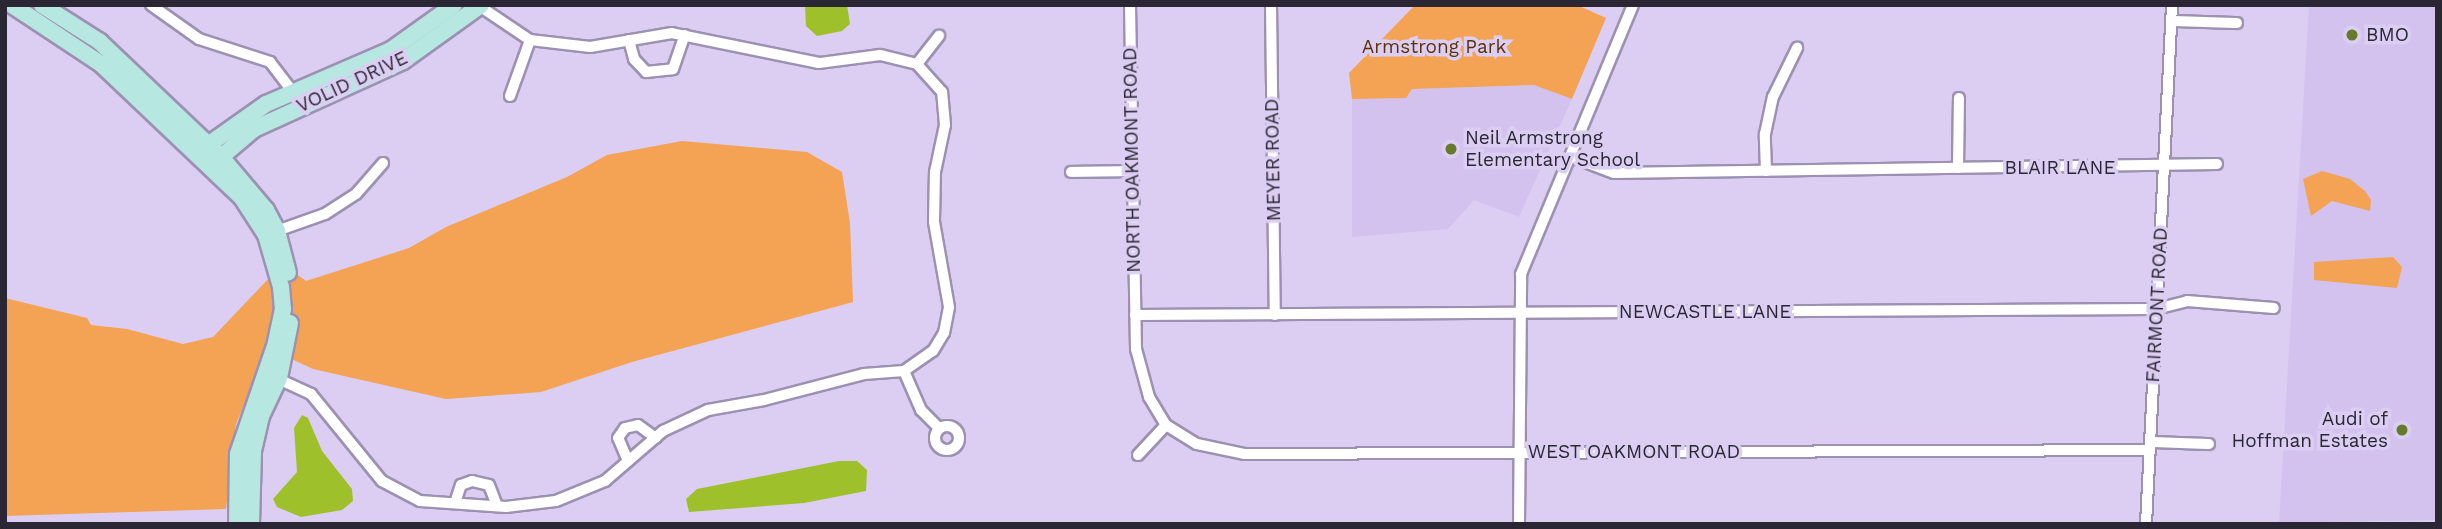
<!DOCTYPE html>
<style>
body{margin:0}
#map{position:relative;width:2442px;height:529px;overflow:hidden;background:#dbcef2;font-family:"Work Sans",sans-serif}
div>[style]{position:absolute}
.built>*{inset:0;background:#d2c2ed}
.green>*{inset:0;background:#f4a253}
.water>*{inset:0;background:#9ec02b}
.roads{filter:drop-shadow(2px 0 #9d91b2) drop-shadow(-2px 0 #9d91b2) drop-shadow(0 2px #9d91b2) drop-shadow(0 -2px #9d91b2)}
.street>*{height:10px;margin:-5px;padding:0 5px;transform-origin:5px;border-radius:5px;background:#fff}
.street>.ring{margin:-5px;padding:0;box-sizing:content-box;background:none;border:10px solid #fff;border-radius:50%}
.secondary>*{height:16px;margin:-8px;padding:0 8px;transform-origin:8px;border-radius:8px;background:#b6e7e1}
.dots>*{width:19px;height:19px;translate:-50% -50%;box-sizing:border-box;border:4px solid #dbcef2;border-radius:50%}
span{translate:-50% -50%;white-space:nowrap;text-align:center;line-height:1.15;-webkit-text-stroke:7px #dbcef2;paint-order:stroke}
.poi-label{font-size:19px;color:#2b2633}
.left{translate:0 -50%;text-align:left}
.right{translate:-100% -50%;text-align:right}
.park-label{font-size:19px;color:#5b3204}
.street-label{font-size:19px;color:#2b2633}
.frame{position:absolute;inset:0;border:7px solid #2b2633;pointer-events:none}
</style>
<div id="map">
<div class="built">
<i style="clip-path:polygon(2309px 5px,2437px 5px,2437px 520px,2279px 523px)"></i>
<i style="clip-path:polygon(1535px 85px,1572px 99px,1519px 217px,1474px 200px,1448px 229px,1352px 237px,1352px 99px,1406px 98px,1412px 89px)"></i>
</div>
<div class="green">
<i style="clip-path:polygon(1415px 5px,1577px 5px,1606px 18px,1572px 99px,1534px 85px,1412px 89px,1406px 98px,1352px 99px,1349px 73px)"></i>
<i style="clip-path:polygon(682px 141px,807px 152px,842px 172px,850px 223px,853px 302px,632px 362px,541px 392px,446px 399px,313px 369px,268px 348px,236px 424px,226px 509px,5px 516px,5px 298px,87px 318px,91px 325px,127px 329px,183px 344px,213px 337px,272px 275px,295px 273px,306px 281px,409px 248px,446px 227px,567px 177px,607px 155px)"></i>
<i style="clip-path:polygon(2322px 171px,2350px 179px,2365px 191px,2371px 200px,2370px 211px,2332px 201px,2311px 216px,2303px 179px)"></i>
<i style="clip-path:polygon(2393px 257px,2402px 267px,2397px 288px,2314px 280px,2314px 262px)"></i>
</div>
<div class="water">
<i style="clip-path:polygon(805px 5px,847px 5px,850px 24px,842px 31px,817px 36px,806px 26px)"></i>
<i style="clip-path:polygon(302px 415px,308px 418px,322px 451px,352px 489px,353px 501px,342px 510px,301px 517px,277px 507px,273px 499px,297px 472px,294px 428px)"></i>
<i style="clip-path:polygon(839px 461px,857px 461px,867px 470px,866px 491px,804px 503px,689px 512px,686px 499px,697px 489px)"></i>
</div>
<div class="roads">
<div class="street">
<i style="left:151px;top:5px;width:59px;rotate:35.3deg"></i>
<i style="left:199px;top:39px;width:75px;rotate:17.9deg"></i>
<i style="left:270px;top:62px;width:43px;rotate:52.6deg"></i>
<i style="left:1130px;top:5px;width:344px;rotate:89deg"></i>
<i style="left:1136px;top:349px;width:50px;rotate:74.8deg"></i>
<i style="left:1149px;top:397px;width:33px;rotate:59deg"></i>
<i style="left:1271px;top:5px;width:310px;rotate:89.3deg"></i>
<i style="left:2172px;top:21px;width:65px;rotate:1.8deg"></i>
<i style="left:629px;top:40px;width:20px;rotate:75deg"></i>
<i style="left:634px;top:59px;width:18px;rotate:47deg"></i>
<i style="left:646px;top:72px;width:27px;rotate:-6deg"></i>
<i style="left:673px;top:69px;width:36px;rotate:-71deg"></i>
<i style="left:917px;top:64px;width:36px;rotate:-52deg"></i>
<i style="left:510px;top:96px;width:59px;rotate:-70.3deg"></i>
<i style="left:1572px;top:157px;width:45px;rotate:20.9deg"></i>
<i style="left:1614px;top:173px;width:603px;rotate:-0.86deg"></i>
<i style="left:1958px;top:168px;width:70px;rotate:-89.2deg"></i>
<i style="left:1766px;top:171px;width:37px;rotate:-92deg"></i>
<i style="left:1765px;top:134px;width:38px;rotate:-78deg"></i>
<i style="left:1773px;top:97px;width:55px;rotate:-63.9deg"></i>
<i style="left:1071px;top:172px;width:61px;rotate:-0.9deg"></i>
<i style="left:271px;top:233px;width:57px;rotate:-19.4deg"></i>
<i style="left:325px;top:214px;width:37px;rotate:-33deg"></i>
<i style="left:356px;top:194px;width:41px;rotate:-48.9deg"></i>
<i style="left:1135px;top:315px;width:1021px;rotate:-0.34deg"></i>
<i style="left:2156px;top:309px;width:32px;rotate:-14deg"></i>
<i style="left:2187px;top:301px;width:87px;rotate:4.6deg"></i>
<i style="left:904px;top:371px;width:43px;rotate:66.4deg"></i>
<i style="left:921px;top:410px;width:25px;rotate:45deg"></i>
<i style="left:274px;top:377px;width:41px;rotate:24.7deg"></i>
<i style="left:311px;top:394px;width:112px;rotate:50.8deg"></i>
<i style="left:382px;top:481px;width:43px;rotate:27.8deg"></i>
<i style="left:420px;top:501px;width:86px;rotate:4deg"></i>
<i style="left:506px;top:507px;width:50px;rotate:-6.8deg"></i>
<i style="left:556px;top:501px;width:53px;rotate:-22.2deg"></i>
<i style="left:605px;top:481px;width:77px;rotate:-40.8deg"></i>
<i style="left:663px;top:431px;width:50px;rotate:-25deg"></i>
<i style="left:708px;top:410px;width:57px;rotate:-10.1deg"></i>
<i style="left:764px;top:400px;width:103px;rotate:-14.6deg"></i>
<i style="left:864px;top:374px;width:40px;rotate:-4.3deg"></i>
<i style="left:904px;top:371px;width:35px;rotate:-35deg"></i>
<i style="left:933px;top:351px;width:21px;rotate:-59deg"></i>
<i style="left:944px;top:333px;width:26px;rotate:-79deg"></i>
<i style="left:949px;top:307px;width:86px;rotate:-100deg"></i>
<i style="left:934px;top:222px;width:50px;rotate:-88.9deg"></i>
<i style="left:935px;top:172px;width:48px;rotate:-78deg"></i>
<i style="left:945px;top:125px;width:33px;rotate:-95deg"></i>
<i style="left:942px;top:92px;width:38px;rotate:-132deg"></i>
<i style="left:917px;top:64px;width:38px;rotate:-166deg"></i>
<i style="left:880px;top:55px;width:62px;rotate:172.5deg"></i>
<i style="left:819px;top:63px;width:150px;rotate:-168.5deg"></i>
<i style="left:672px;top:33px;width:83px;rotate:170.3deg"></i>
<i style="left:590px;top:47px;width:60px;rotate:-173.3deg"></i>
<i style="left:530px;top:40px;width:63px;rotate:-146.1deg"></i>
<i class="ring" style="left:935px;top:426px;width:14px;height:14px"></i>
<i style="left:2151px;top:442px;width:58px;rotate:2deg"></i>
<i style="left:1138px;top:455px;width:41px;rotate:-47deg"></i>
<i style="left:1166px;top:425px;width:36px;rotate:32deg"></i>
<i style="left:1197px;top:444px;width:48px;rotate:12deg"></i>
<i style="left:1244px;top:454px;width:906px;rotate:-0.25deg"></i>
<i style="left:628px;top:461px;width:25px;rotate:-113deg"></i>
<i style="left:618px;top:438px;width:12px;rotate:-55deg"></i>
<i style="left:625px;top:428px;width:13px;rotate:-13deg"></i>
<i style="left:638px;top:425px;width:22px;rotate:36deg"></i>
<i style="left:455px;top:503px;width:19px;rotate:-72deg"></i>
<i style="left:461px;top:485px;width:12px;rotate:-20deg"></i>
<i style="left:472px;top:481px;width:17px;rotate:13deg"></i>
<i style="left:489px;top:485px;width:22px;rotate:69deg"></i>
<i style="left:1519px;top:524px;width:250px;rotate:-89.5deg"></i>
<i style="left:1521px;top:274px;width:291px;rotate:-67.4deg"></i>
<i style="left:2146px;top:524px;width:520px;rotate:-87.13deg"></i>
</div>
<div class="secondary">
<i style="left:12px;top:5px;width:107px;rotate:33.5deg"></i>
<i style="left:101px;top:64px;width:195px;rotate:43.5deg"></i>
<i style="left:242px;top:198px;width:44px;rotate:57deg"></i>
<i style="left:266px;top:235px;width:54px;rotate:73.9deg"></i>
<i style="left:281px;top:287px;width:22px;rotate:85deg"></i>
<i style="left:283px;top:309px;width:35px;rotate:102deg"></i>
<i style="left:276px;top:343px;width:117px;rotate:108.9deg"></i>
<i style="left:238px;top:454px;width:70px;rotate:90.8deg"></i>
<i style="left:42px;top:5px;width:69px;rotate:32.5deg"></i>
<i style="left:100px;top:42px;width:167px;rotate:43.5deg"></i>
<i style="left:221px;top:157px;width:70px;rotate:49.7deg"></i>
<i style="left:266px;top:210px;width:24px;rotate:62deg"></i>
<i style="left:277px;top:231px;width:43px;rotate:75.3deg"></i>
<i style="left:208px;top:145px;width:71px;rotate:-35.3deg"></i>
<i style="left:266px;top:104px;width:136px;rotate:-23.4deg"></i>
<i style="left:391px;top:50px;width:77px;rotate:-35.5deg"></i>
<i style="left:221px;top:157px;width:43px;rotate:-40.3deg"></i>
<i style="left:254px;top:129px;width:164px;rotate:-24.5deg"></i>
<i style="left:403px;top:61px;width:96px;rotate:-35.7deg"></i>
<i style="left:251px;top:524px;width:73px;rotate:-88.4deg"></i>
<i style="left:253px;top:451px;width:36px;rotate:-77deg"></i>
<i style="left:261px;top:416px;width:42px;rotate:-64.7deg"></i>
<i style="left:279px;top:378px;width:56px;rotate:-78.7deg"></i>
</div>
</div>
<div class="dots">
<i style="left:2352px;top:35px;background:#667a2b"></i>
<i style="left:1451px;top:149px;background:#667a2b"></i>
<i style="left:2402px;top:430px;background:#667a2b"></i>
</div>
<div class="poi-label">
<span class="left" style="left:2366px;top:35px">BMO</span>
<span class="left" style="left:1465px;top:149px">Neil Armstrong<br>Elementary School</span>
<span class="right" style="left:2388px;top:430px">Audi of<br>Hoffman Estates</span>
</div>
<div class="park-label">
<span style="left:1434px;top:47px">Armstrong Park</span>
</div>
<div class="street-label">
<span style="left:352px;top:82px;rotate:-25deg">VOLID DRIVE</span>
<span style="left:1132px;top:160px;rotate:-91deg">NORTH OAKMONT ROAD</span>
<span style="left:1273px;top:160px;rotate:-91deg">MEYER ROAD</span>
<span style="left:2060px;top:168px">BLAIR LANE</span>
<span style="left:2157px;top:305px;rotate:-87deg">FAIRMONT ROAD</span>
<span style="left:1705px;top:312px">NEWCASTLE LANE</span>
<span style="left:1634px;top:452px">WEST OAKMONT ROAD</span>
</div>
<div class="frame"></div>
</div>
